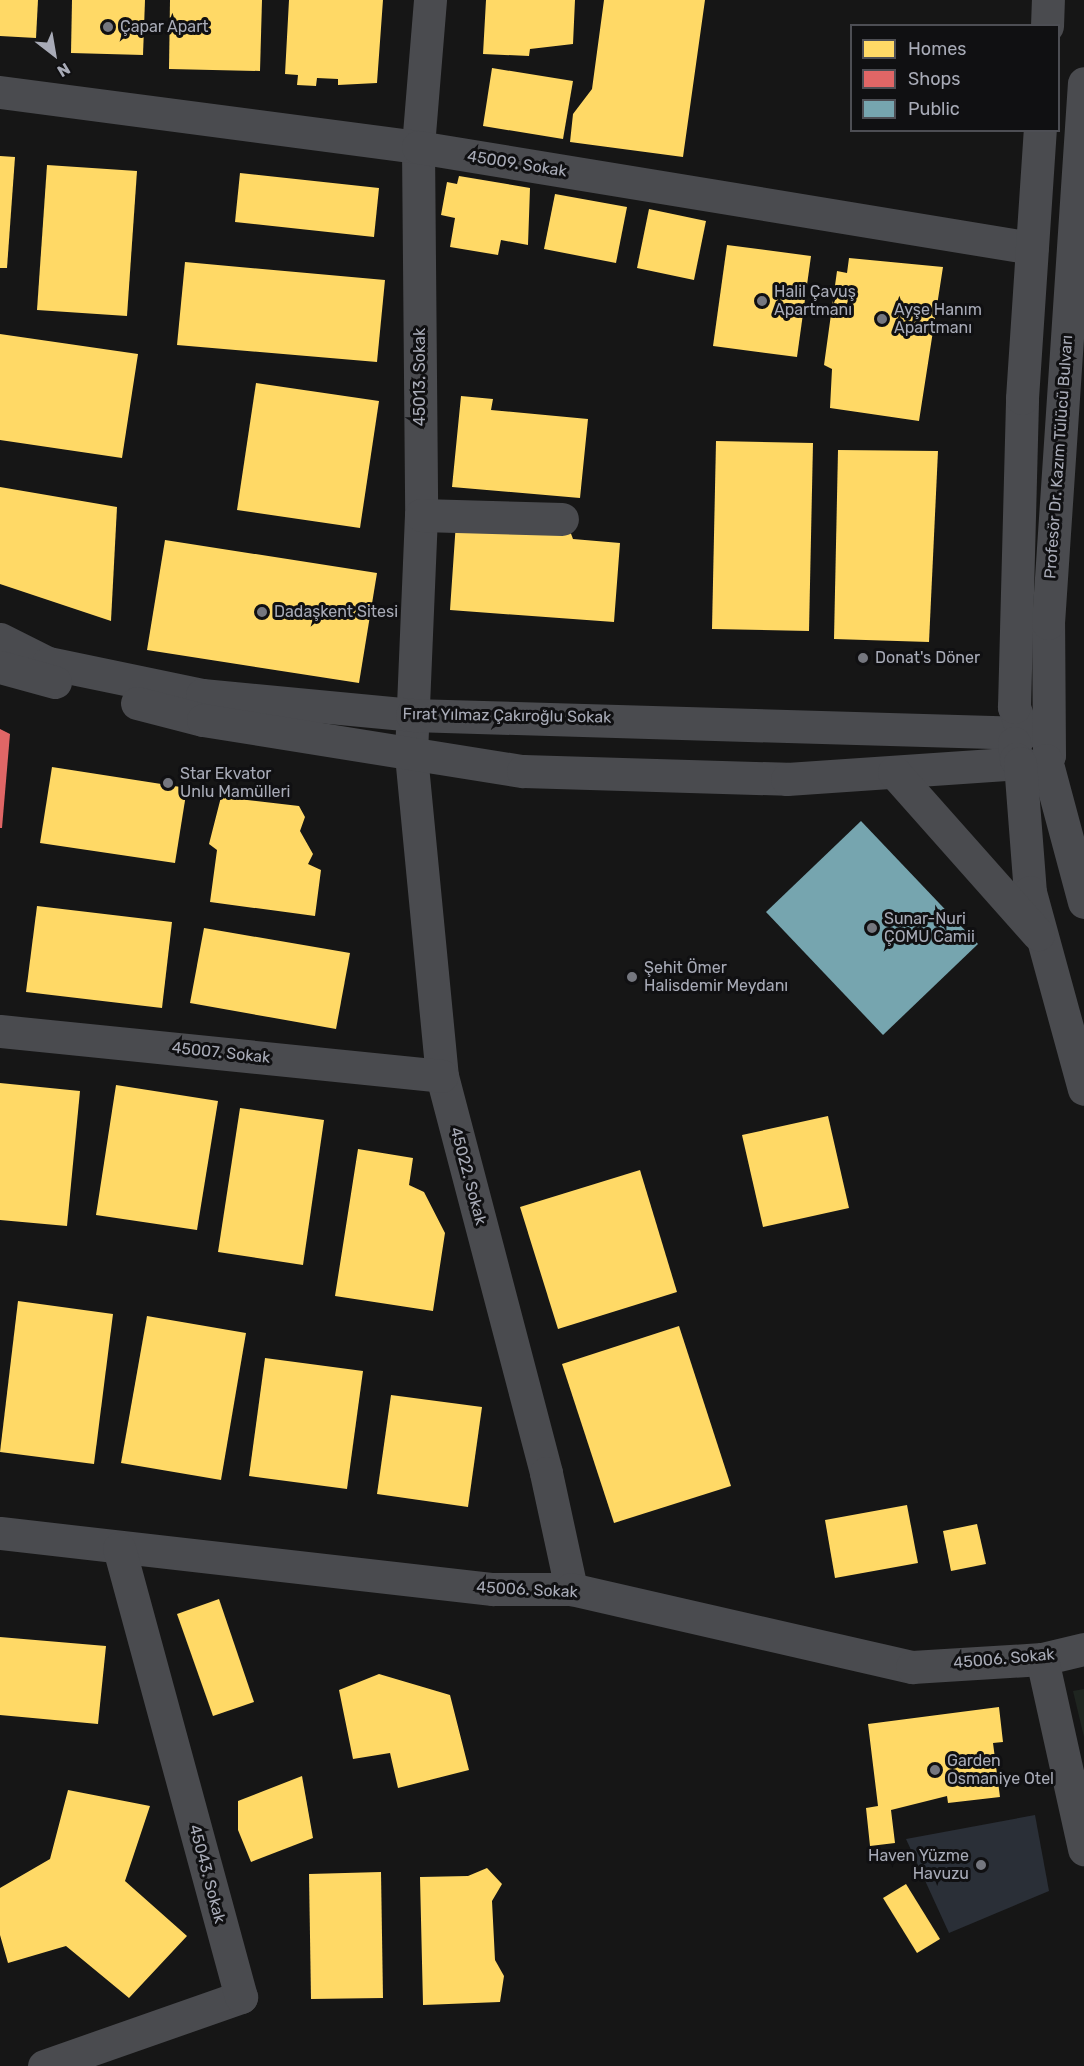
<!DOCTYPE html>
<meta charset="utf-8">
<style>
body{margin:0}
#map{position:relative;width:1084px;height:2066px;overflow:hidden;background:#161616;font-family:Rubik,sans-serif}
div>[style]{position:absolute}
.green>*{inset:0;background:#1f2520}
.water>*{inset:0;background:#2a2f37}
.homes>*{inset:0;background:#ffd966}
.shops>*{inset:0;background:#e06666}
.public>*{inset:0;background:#76a5af}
.minor>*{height:33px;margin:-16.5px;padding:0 16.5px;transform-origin:16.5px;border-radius:16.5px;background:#4a4b4f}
.dots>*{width:16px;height:16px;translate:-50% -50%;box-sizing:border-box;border:3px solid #101012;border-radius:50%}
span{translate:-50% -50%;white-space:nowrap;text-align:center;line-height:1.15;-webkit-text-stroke:6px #101012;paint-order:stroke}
.poi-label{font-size:16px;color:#a8abb7}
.left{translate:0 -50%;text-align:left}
.right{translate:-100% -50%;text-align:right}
.street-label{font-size:16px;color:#a8abb7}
.legend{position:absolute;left:850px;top:24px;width:210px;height:108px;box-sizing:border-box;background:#101012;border:2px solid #4d4e54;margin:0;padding:8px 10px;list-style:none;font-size:18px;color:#a8abb7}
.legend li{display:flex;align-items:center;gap:12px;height:30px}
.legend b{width:30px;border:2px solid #4d4e54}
.north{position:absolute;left:24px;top:24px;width:60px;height:60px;-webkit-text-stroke:4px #101012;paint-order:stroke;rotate:149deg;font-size:16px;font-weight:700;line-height:24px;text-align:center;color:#a8abb7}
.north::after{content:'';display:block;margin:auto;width:21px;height:27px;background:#a8abb7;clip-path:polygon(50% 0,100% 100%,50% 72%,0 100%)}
</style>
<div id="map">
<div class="green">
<i style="clip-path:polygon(1084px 1689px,1084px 1737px,1073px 1691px)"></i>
</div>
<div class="water">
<i style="clip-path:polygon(1035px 1815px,1049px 1891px,949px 1933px,906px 1839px)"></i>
</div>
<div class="homes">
<i style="clip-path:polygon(0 0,38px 0,36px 38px,0 36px)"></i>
<i style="clip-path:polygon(72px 0,145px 0,143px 55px,71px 53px)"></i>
<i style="clip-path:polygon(170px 0,262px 0,260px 71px,169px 69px)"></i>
<i style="clip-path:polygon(289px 0,383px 0,377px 83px,338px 85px,338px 79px,317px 78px,316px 86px,297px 85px,298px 75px,285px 74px)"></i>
<i style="clip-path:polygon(486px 0,575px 0,573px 44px,530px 49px,529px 56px,483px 54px)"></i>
<i style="clip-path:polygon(604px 0,705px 0,683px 157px,570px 142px,573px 114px,592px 89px)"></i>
<i style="clip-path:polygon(492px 68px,573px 81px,563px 139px,483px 126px)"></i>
<i style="clip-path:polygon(0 156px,15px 157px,7px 268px,0 268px)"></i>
<i style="clip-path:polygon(47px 165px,137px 171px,127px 316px,37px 310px)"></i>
<i style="clip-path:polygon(240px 173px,379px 188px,374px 237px,235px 222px)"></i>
<i style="clip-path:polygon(459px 176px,530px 188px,528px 245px,501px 240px,498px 255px,450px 247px,455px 218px,441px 215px,447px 182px,457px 184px)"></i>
<i style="clip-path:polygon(555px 194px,627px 207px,616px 263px,544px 249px)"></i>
<i style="clip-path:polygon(649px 209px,706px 221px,694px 280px,637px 268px)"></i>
<i style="clip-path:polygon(727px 245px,811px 256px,797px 357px,713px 346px)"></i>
<i style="clip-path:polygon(849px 258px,943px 267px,919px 421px,830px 408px,832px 369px,824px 365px,837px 271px,847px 273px)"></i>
<i style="clip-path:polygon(185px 262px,385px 280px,377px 362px,177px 345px)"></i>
<i style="clip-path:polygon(0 334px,138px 354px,122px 458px,0 440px)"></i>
<i style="clip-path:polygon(256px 383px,379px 401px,360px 528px,237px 510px)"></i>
<i style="clip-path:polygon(461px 396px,493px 399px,491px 410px,588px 419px,580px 498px,452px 487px)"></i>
<i style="clip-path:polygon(716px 441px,813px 443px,809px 631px,712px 629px)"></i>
<i style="clip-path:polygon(838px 450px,938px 451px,929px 642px,834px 639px)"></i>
<i style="clip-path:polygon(0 487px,117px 507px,111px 621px,0 584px)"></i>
<i style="clip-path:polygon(456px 522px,570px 531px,573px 539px,620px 543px,614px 622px,450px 610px)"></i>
<i style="clip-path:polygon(165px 540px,377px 573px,359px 683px,147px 650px)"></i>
<i style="clip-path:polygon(52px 767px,187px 788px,175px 863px,40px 843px)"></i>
<i style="clip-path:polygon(221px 797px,299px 806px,305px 817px,300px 831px,313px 854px,308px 864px,321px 870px,315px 916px,210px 902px,217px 850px,209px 844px)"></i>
<i style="clip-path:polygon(37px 906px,172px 922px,162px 1008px,26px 992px)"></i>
<i style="clip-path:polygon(204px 928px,350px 953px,336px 1029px,190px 1003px)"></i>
<i style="clip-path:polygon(0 1083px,80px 1091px,67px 1226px,0 1220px)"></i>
<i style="clip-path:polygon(116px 1085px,218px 1101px,197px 1230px,96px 1215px)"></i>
<i style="clip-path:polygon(240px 1108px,324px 1120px,303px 1265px,218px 1252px)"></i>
<i style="clip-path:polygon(828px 1116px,849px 1208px,763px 1227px,742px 1135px)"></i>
<i style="clip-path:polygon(358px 1149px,413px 1158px,409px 1185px,424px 1192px,445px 1233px,433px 1311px,335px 1296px)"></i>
<i style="clip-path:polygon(640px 1170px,677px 1292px,558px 1329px,520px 1207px)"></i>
<i style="clip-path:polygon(18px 1301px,113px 1314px,94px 1464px,0 1452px)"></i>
<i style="clip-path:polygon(147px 1316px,246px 1333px,221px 1480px,121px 1463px)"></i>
<i style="clip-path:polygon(679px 1326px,731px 1486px,614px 1523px,562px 1364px)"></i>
<i style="clip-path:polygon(265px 1358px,363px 1371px,347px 1489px,249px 1476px)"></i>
<i style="clip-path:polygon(391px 1395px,482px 1407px,468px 1507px,377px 1494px)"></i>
<i style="clip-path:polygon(907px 1505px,918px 1563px,835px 1578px,825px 1520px)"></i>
<i style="clip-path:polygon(977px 1524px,986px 1564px,951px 1571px,943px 1531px)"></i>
<i style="clip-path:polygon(219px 1599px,254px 1702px,213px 1716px,177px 1614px)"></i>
<i style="clip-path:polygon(0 1637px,106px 1646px,98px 1724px,0 1715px)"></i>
<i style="clip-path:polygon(379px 1674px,450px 1695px,469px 1770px,398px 1788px,390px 1753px,353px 1759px,339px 1690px)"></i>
<i style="clip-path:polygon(999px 1707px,1003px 1742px,993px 1743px,1000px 1797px,948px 1803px,947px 1796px,891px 1810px,895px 1843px,870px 1846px,866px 1808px,878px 1806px,868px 1724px)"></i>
<i style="clip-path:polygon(302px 1776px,313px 1838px,251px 1862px,238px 1830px,238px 1801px)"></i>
<i style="clip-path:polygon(68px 1790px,150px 1806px,125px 1881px,187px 1936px,129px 1998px,66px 1946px,8px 1963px,0 1935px,0 1888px,50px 1859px)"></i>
<i style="clip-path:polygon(487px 1868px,502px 1884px,492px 1901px,495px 1960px,504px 1976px,500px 2002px,423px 2005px,420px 1877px,468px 1876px)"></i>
<i style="clip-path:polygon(381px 1872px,383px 1998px,311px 1999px,309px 1874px)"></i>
<i style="clip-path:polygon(906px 1884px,940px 1939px,917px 1953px,883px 1898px)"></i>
</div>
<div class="shops">
<i style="clip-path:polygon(0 729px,10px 734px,2px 828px,0 828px)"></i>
</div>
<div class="public">
<i style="clip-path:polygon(861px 821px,978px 944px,883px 1035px,766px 912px)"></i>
</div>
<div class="minor">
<i style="left:430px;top:0;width:147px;rotate:94.7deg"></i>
<i style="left:418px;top:147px;width:368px;rotate:89.5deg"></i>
<i style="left:421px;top:515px;width:240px;rotate:92.4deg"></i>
<i style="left:411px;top:755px;width:322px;rotate:84.5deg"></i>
<i style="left:442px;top:1076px;width:410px;rotate:75.3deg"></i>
<i style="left:546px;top:1473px;width:119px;rotate:77.8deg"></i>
<i style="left:1047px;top:26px;width:26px;rotate:-88deg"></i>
<i style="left:0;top:92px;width:422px;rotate:7.5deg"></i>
<i style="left:418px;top:147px;width:622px;rotate:9.34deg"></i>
<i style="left:421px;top:515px;width:141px;rotate:1.6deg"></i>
<i style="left:0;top:639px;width:54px;rotate:26.6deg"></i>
<i style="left:48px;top:663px;width:157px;rotate:11.7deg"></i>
<i style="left:202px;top:695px;width:211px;rotate:5.4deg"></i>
<i style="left:412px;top:715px;width:611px;rotate:1.69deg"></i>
<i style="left:0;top:667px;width:57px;rotate:15.3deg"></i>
<i style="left:137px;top:703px;width:68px;rotate:14.4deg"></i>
<i style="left:203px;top:720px;width:324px;rotate:9.1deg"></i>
<i style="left:523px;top:771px;width:264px;rotate:1.7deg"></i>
<i style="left:787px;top:779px;width:234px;rotate:-3.9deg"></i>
<i style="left:1023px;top:733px;width:28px;rotate:-109deg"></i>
<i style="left:1014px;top:707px;width:309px;rotate:-88.5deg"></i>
<i style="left:1022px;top:398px;width:269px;rotate:-86.2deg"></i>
<i style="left:1014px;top:743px;width:16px;rotate:83deg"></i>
<i style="left:1016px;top:759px;width:11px;rotate:38deg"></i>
<i style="left:1025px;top:766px;width:17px;rotate:-3deg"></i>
<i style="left:1042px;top:765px;width:12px;rotate:-55deg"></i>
<i style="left:1049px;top:755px;width:132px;rotate:-90.4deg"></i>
<i style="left:1048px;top:623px;width:541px;rotate:-86.19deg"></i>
<i style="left:1046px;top:760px;width:147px;rotate:75deg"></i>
<i style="left:1020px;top:763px;width:129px;rotate:85.6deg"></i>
<i style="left:1030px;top:892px;width:204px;rotate:74.7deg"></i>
<i style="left:894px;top:772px;width:217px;rotate:48.4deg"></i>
<i style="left:0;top:1031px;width:444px;rotate:5.8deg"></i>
<i style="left:0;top:1533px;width:496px;rotate:6.5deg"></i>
<i style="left:493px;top:1589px;width:78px"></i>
<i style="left:571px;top:1589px;width:350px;rotate:12.9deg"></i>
<i style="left:912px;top:1667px;width:130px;rotate:-3.5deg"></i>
<i style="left:1042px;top:1659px;width:43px;rotate:-13.4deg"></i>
<i style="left:1042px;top:1659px;width:195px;rotate:77.5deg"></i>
<i style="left:44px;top:2066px;width:209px;rotate:-19.3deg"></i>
<i style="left:241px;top:1997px;width:465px;rotate:-105.2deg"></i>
</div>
<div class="dots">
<i style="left:108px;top:27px;background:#75777f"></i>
<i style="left:762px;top:301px;background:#75777f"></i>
<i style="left:882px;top:319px;background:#75777f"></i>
<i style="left:262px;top:612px;background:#75777f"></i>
<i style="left:863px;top:658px;background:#75777f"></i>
<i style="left:168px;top:783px;background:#75777f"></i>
<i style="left:872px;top:928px;background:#75777f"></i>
<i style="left:632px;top:977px;background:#75777f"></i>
<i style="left:935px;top:1770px;background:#75777f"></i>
<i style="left:981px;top:1865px;background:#75777f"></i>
</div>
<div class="poi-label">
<span class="left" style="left:120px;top:27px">Çapar Apart</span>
<span class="left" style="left:774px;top:301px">Halil Çavuş<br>Apartmanı</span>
<span class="left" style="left:894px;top:319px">Ayşe Hanım<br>Apartmanı</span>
<span class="left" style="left:274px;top:612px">Dadaşkent Sitesi</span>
<span class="left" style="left:875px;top:658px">Donat's Döner</span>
<span class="left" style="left:180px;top:783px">Star Ekvator<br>Unlu Mamülleri</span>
<span class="left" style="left:884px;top:928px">Sunar-Nuri<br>ÇOMU Camii</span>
<span class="left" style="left:644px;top:977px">Şehit Ömer<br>Halisdemir Meydanı</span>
<span class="left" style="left:947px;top:1770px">Garden<br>Osmaniye Otel</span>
<span class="right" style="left:969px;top:1865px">Haven Yüzme<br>Havuzu</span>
</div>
<div class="street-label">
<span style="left:517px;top:164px;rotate:9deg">45009. Sokak</span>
<span style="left:420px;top:377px;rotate:-90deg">45013. Sokak</span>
<span style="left:1059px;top:457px;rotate:-86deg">Profesör Dr. Kazım Tülücü Bulvarı</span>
<span style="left:507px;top:716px;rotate:1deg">Fırat Yılmaz Çakıroğlu Sokak</span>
<span style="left:221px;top:1053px;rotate:6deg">45007. Sokak</span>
<span style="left:468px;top:1176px;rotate:75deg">45022. Sokak</span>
<span style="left:527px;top:1590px;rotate:3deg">45006. Sokak</span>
<span style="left:1004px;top:1659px;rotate:-5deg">45006. Sokak</span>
<span style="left:207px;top:1874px;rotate:75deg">45043. Sokak</span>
</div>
<ul class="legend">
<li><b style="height:16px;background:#ffd966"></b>Homes</li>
<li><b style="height:16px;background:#e06666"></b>Shops</li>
<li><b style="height:16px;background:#76a5af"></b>Public</li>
</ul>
<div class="north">N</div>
</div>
